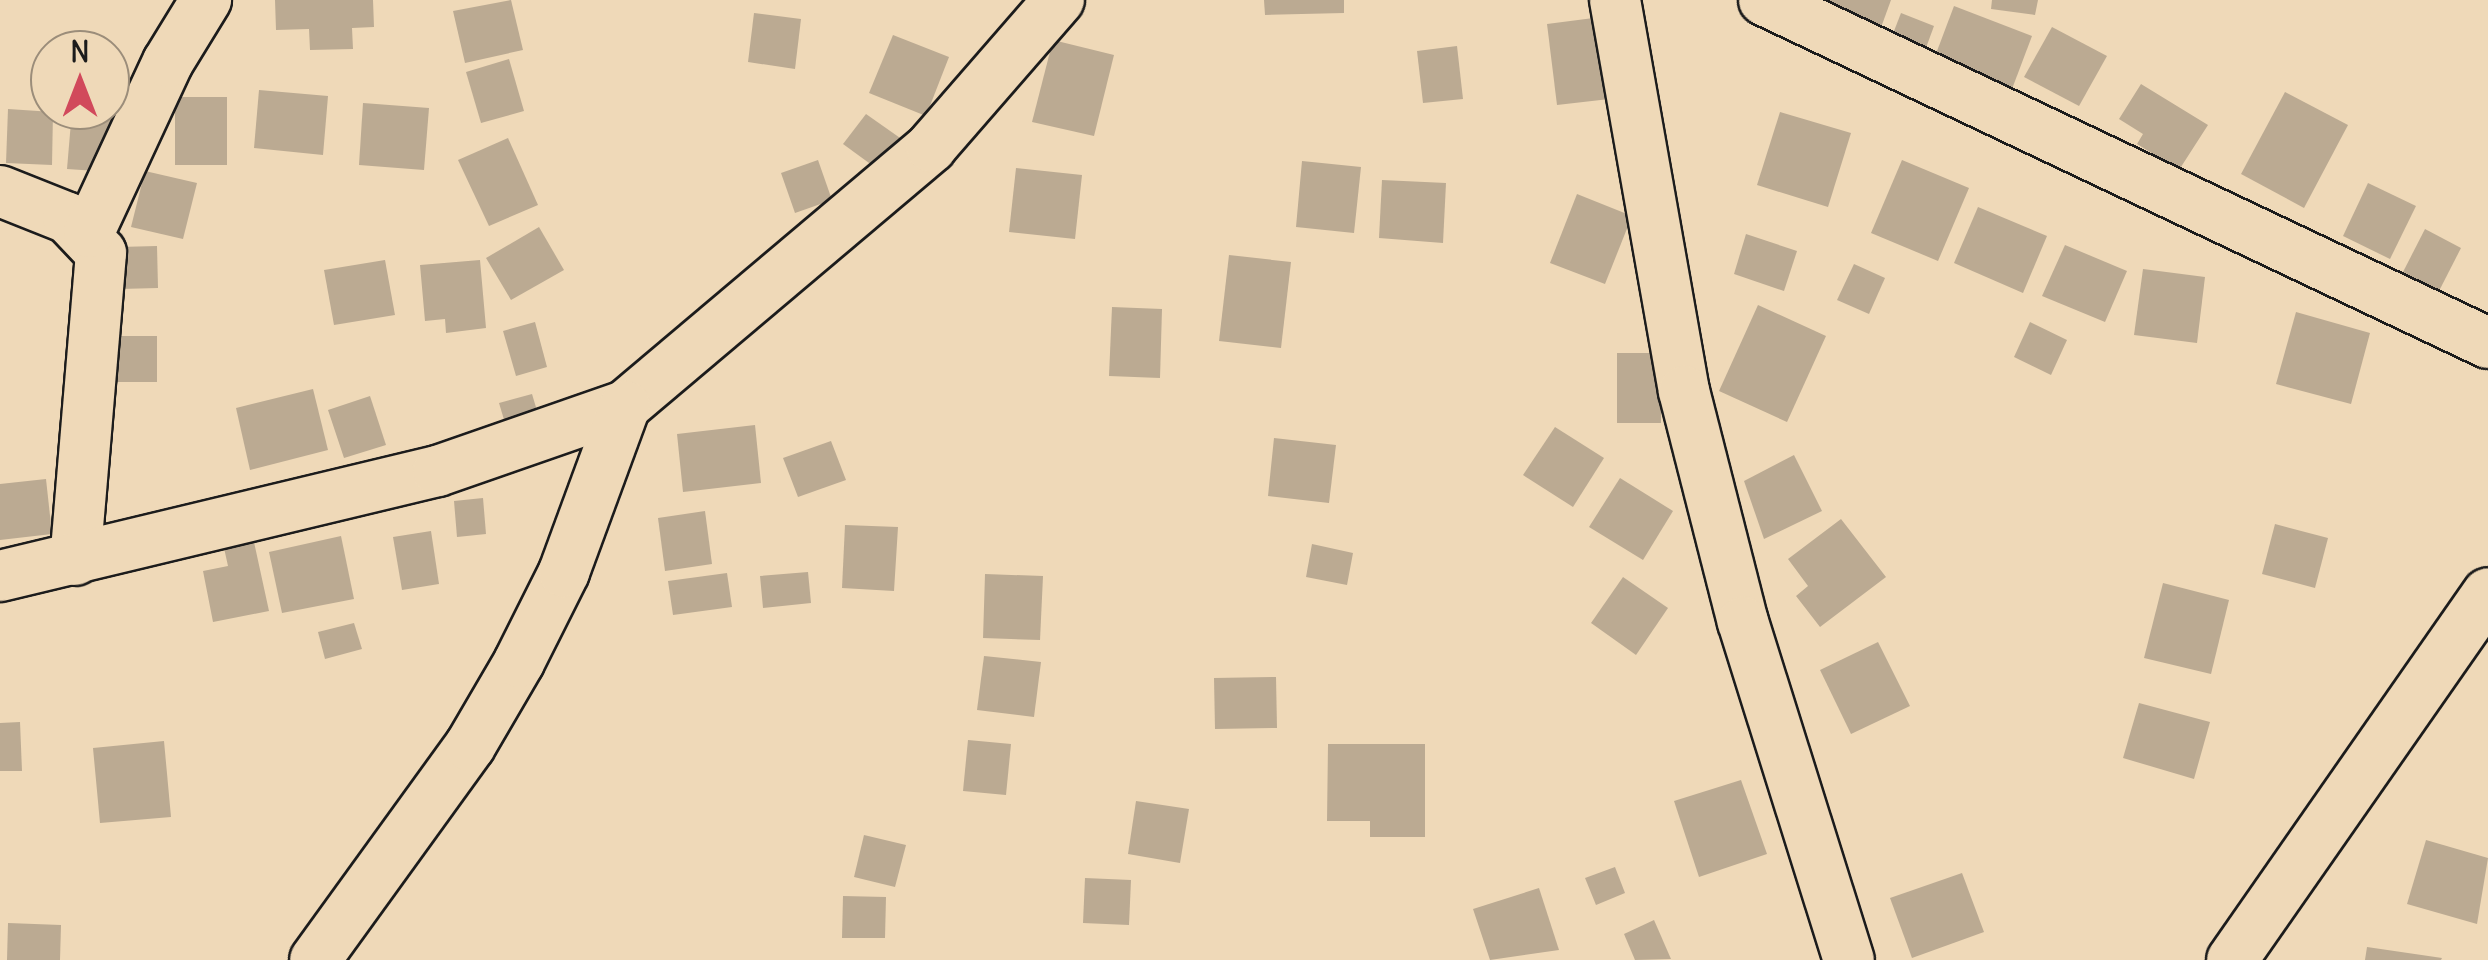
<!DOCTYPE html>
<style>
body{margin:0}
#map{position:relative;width:2488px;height:960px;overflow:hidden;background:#efd9b8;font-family:Delius,sans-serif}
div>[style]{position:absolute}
.building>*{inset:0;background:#bbaa92}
.roads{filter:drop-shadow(2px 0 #1c1c1c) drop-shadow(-2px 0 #1c1c1c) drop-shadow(0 2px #1c1c1c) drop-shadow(0 -2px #1c1c1c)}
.minor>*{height:50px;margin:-25px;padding:0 25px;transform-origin:25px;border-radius:25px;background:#efd9b8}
span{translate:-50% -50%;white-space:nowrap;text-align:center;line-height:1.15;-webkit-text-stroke:8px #efd9b8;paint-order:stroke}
.north{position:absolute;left:30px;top:30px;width:100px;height:100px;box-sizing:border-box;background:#efd9b8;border:2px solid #9b8d7a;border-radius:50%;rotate:0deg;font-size:28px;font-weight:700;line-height:40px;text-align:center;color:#1c1c1c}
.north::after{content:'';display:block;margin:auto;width:35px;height:45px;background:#d1495b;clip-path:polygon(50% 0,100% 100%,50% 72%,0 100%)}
</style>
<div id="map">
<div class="building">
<i style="clip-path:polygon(275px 0,373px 0,374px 27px,352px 28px,353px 49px,310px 50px,309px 29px,276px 30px)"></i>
<i style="clip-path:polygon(511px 0,523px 50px,465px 63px,453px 11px)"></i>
<i style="clip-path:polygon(1264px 0,1344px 0,1344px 13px,1265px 15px)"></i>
<i style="clip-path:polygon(1823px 0,1891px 0,1879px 33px,1819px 11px)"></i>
<i style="clip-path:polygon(1992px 0,2038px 0,2035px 15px,1991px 9px)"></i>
<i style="clip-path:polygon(1954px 6px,2032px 36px,2012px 89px,1934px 59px)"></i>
<i style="clip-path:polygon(754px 13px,801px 19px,795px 69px,748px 62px)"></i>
<i style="clip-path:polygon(1901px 13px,1934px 26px,1923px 56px,1889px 44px)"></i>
<i style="clip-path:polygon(1609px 16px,1618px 98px,1557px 105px,1547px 24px)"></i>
<i style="clip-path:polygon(2052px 27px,2107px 56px,2079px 106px,2024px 77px)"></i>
<i style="clip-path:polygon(893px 35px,949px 57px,926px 116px,869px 93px)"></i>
<i style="clip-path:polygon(1053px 40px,1114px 55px,1094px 136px,1032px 122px)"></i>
<i style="clip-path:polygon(1457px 46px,1463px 99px,1423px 103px,1417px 51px)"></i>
<i style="clip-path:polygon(509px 59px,524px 111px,481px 123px,466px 72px)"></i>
<i style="clip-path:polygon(2141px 84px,2208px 125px,2179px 170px,2137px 144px,2143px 134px,2119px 119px)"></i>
<i style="clip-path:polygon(259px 90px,328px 96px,323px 155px,254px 148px)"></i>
<i style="clip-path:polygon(2285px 92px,2348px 125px,2304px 208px,2241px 174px)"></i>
<i style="clip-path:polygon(175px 97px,227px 97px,227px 165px,175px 165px)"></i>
<i style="clip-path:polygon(363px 103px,429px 108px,424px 170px,359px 165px)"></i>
<i style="clip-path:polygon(8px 109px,53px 112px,52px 165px,6px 163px)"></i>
<i style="clip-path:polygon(116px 109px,111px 172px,67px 169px,72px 110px)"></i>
<i style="clip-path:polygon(1780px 112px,1851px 133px,1828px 207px,1757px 185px)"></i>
<i style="clip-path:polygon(866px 114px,903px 140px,880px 171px,843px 144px)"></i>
<i style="clip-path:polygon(508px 138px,538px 205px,489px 226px,458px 160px)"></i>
<i style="clip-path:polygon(818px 160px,832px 200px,795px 213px,781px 173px)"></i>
<i style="clip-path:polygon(1902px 160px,1969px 188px,1938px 261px,1871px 233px)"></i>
<i style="clip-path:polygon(1302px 161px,1361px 167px,1354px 233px,1296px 227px)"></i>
<i style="clip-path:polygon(1016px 168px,1082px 175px,1075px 239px,1009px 232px)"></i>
<i style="clip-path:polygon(145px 171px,197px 183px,183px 239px,131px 227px)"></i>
<i style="clip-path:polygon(1382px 180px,1446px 183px,1443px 243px,1379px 238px)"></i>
<i style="clip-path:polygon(2368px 183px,2416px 206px,2390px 259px,2343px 236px)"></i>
<i style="clip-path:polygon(1577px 194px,1632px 216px,1605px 284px,1550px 263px)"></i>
<i style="clip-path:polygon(1978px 207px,2047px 236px,2023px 293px,1954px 263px)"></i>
<i style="clip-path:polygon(539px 227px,564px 270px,511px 300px,486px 258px)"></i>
<i style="clip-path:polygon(2425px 229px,2461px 248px,2439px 291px,2403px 272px)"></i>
<i style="clip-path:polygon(1746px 234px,1797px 251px,1784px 291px,1734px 274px)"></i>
<i style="clip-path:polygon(2065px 245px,2127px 271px,2105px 322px,2042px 296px)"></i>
<i style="clip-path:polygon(157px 246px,158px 288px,120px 289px,119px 247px)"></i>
<i style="clip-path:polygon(1229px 255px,1291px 262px,1281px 348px,1219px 341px)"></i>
<i style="clip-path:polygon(385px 260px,395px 315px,334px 325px,324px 270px)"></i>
<i style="clip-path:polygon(480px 260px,486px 328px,446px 333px,445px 319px,425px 321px,420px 265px)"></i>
<i style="clip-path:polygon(1854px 264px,1885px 278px,1869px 314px,1837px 300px)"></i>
<i style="clip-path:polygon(2143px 269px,2205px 277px,2197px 343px,2134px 335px)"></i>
<i style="clip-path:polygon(1758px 305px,1826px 336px,1787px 422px,1719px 391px)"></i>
<i style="clip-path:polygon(1112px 307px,1162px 309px,1160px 378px,1109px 376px)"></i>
<i style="clip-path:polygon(2296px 312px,2370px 333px,2351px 404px,2276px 384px)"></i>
<i style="clip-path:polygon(535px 322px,547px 367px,516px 376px,503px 331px)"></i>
<i style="clip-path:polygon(2030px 322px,2067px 340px,2051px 375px,2014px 357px)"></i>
<i style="clip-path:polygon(109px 336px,157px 336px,157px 382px,109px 382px)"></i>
<i style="clip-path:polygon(1617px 353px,1661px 353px,1661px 423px,1617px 423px)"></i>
<i style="clip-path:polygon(313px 389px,328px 450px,250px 470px,236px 408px)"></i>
<i style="clip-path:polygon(532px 394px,538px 414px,505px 423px,499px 403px)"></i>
<i style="clip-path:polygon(370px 396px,386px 445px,344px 458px,328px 410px)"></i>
<i style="clip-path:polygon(755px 425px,761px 483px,683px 492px,677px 434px)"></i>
<i style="clip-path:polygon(1555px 427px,1604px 458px,1573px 507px,1523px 475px)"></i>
<i style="clip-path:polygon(1274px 438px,1336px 445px,1329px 503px,1268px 496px)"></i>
<i style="clip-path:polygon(831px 441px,846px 480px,798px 497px,783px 458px)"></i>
<i style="clip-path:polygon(1794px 455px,1822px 511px,1764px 539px,1744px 481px)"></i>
<i style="clip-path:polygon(1620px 478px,1673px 511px,1643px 560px,1589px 527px)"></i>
<i style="clip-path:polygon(46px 479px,52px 534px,0 540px,0 484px)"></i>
<i style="clip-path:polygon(483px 498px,486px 534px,457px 537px,454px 501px)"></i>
<i style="clip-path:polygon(705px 511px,712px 564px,665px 571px,658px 518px)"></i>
<i style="clip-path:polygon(1841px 519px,1886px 577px,1820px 627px,1796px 596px,1808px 586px,1788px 559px)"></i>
<i style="clip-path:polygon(2275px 524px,2328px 538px,2315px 588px,2262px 574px)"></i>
<i style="clip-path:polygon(845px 525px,898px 527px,894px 591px,842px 588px)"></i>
<i style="clip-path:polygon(431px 531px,439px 584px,402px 590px,393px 537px)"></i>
<i style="clip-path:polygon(341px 536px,354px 599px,282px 613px,269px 552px)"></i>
<i style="clip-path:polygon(254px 542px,269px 611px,213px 622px,203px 571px,228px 566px,224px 548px)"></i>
<i style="clip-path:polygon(1312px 544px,1353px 553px,1347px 585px,1306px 577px)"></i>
<i style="clip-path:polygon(808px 572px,811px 603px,763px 608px,760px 576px)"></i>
<i style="clip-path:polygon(727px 573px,732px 607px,673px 615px,668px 581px)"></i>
<i style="clip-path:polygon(985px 574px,1043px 576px,1040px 640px,983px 638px)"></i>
<i style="clip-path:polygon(1623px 577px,1668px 608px,1636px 655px,1591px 623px)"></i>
<i style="clip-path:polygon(2163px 583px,2229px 600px,2211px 674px,2144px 658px)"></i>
<i style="clip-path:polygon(354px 623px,362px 649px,325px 659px,318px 632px)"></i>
<i style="clip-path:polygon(1878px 642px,1910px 706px,1851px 734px,1820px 670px)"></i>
<i style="clip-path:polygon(984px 656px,1041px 662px,1034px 717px,977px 710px)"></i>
<i style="clip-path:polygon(1276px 677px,1277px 728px,1215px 729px,1214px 678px)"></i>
<i style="clip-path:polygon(2139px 703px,2210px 722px,2194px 779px,2123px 758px)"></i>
<i style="clip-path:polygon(20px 722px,22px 771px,0 771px,0 723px)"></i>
<i style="clip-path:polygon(968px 740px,1011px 744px,1006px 795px,963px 791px)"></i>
<i style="clip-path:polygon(164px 741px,171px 817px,100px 823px,93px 748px)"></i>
<i style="clip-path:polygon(1328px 744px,1425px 744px,1425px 837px,1370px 837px,1370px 821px,1327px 821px)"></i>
<i style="clip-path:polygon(1741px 780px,1767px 854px,1699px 877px,1674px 801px)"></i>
<i style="clip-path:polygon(1136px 801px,1189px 809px,1180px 863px,1128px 854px)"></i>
<i style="clip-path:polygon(864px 835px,906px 845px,895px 887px,854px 877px)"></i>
<i style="clip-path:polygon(2426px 840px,2488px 858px,2477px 924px,2407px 904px)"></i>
<i style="clip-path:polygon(1615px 867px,1625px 893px,1596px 905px,1585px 878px)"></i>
<i style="clip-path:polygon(1962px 873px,1984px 932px,1912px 958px,1890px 898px)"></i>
<i style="clip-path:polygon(1085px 878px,1131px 880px,1129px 925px,1083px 923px)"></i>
<i style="clip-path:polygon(1539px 888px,1559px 950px,1490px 960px,1473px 909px)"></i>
<i style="clip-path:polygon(843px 896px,886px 897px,885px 938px,842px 938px)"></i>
<i style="clip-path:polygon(1654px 920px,1671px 959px,1635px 960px,1624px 934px)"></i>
<i style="clip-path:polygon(8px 923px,61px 925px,60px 960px,7px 960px)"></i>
<i style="clip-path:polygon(2367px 947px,2442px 958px,2441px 960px,2365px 960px)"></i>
</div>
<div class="roads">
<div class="minor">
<i style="left:1615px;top:0;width:397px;rotate:80deg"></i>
<i style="left:1684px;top:391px;width:238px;rotate:75.7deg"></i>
<i style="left:1743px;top:622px;width:354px;rotate:72.6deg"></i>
<i style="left:1764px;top:0;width:801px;rotate:25.35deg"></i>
<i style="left:0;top:191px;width:73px;rotate:21.7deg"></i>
<i style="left:68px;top:218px;width:48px;rotate:46.7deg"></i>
<i style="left:101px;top:253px;width:308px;rotate:94.8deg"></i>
<i style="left:89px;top:232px;width:187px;rotate:-65.1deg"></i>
<i style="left:168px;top:62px;width:73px;rotate:-58.5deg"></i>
<i style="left:0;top:576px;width:450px;rotate:-13.5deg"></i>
<i style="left:438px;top:471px;width:198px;rotate:-19.2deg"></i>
<i style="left:625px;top:406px;width:401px;rotate:-40.2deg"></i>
<i style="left:931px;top:147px;width:195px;rotate:-49deg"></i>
<i style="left:315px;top:960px;width:264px;rotate:-54.1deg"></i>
<i style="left:470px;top:746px;width:97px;rotate:-59.7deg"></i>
<i style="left:519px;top:662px;width:101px;rotate:-63.4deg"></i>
<i style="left:564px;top:572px;width:177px;rotate:-69.8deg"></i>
<i style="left:2232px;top:960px;width:447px;rotate:-55.1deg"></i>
</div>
</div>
<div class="north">N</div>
</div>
